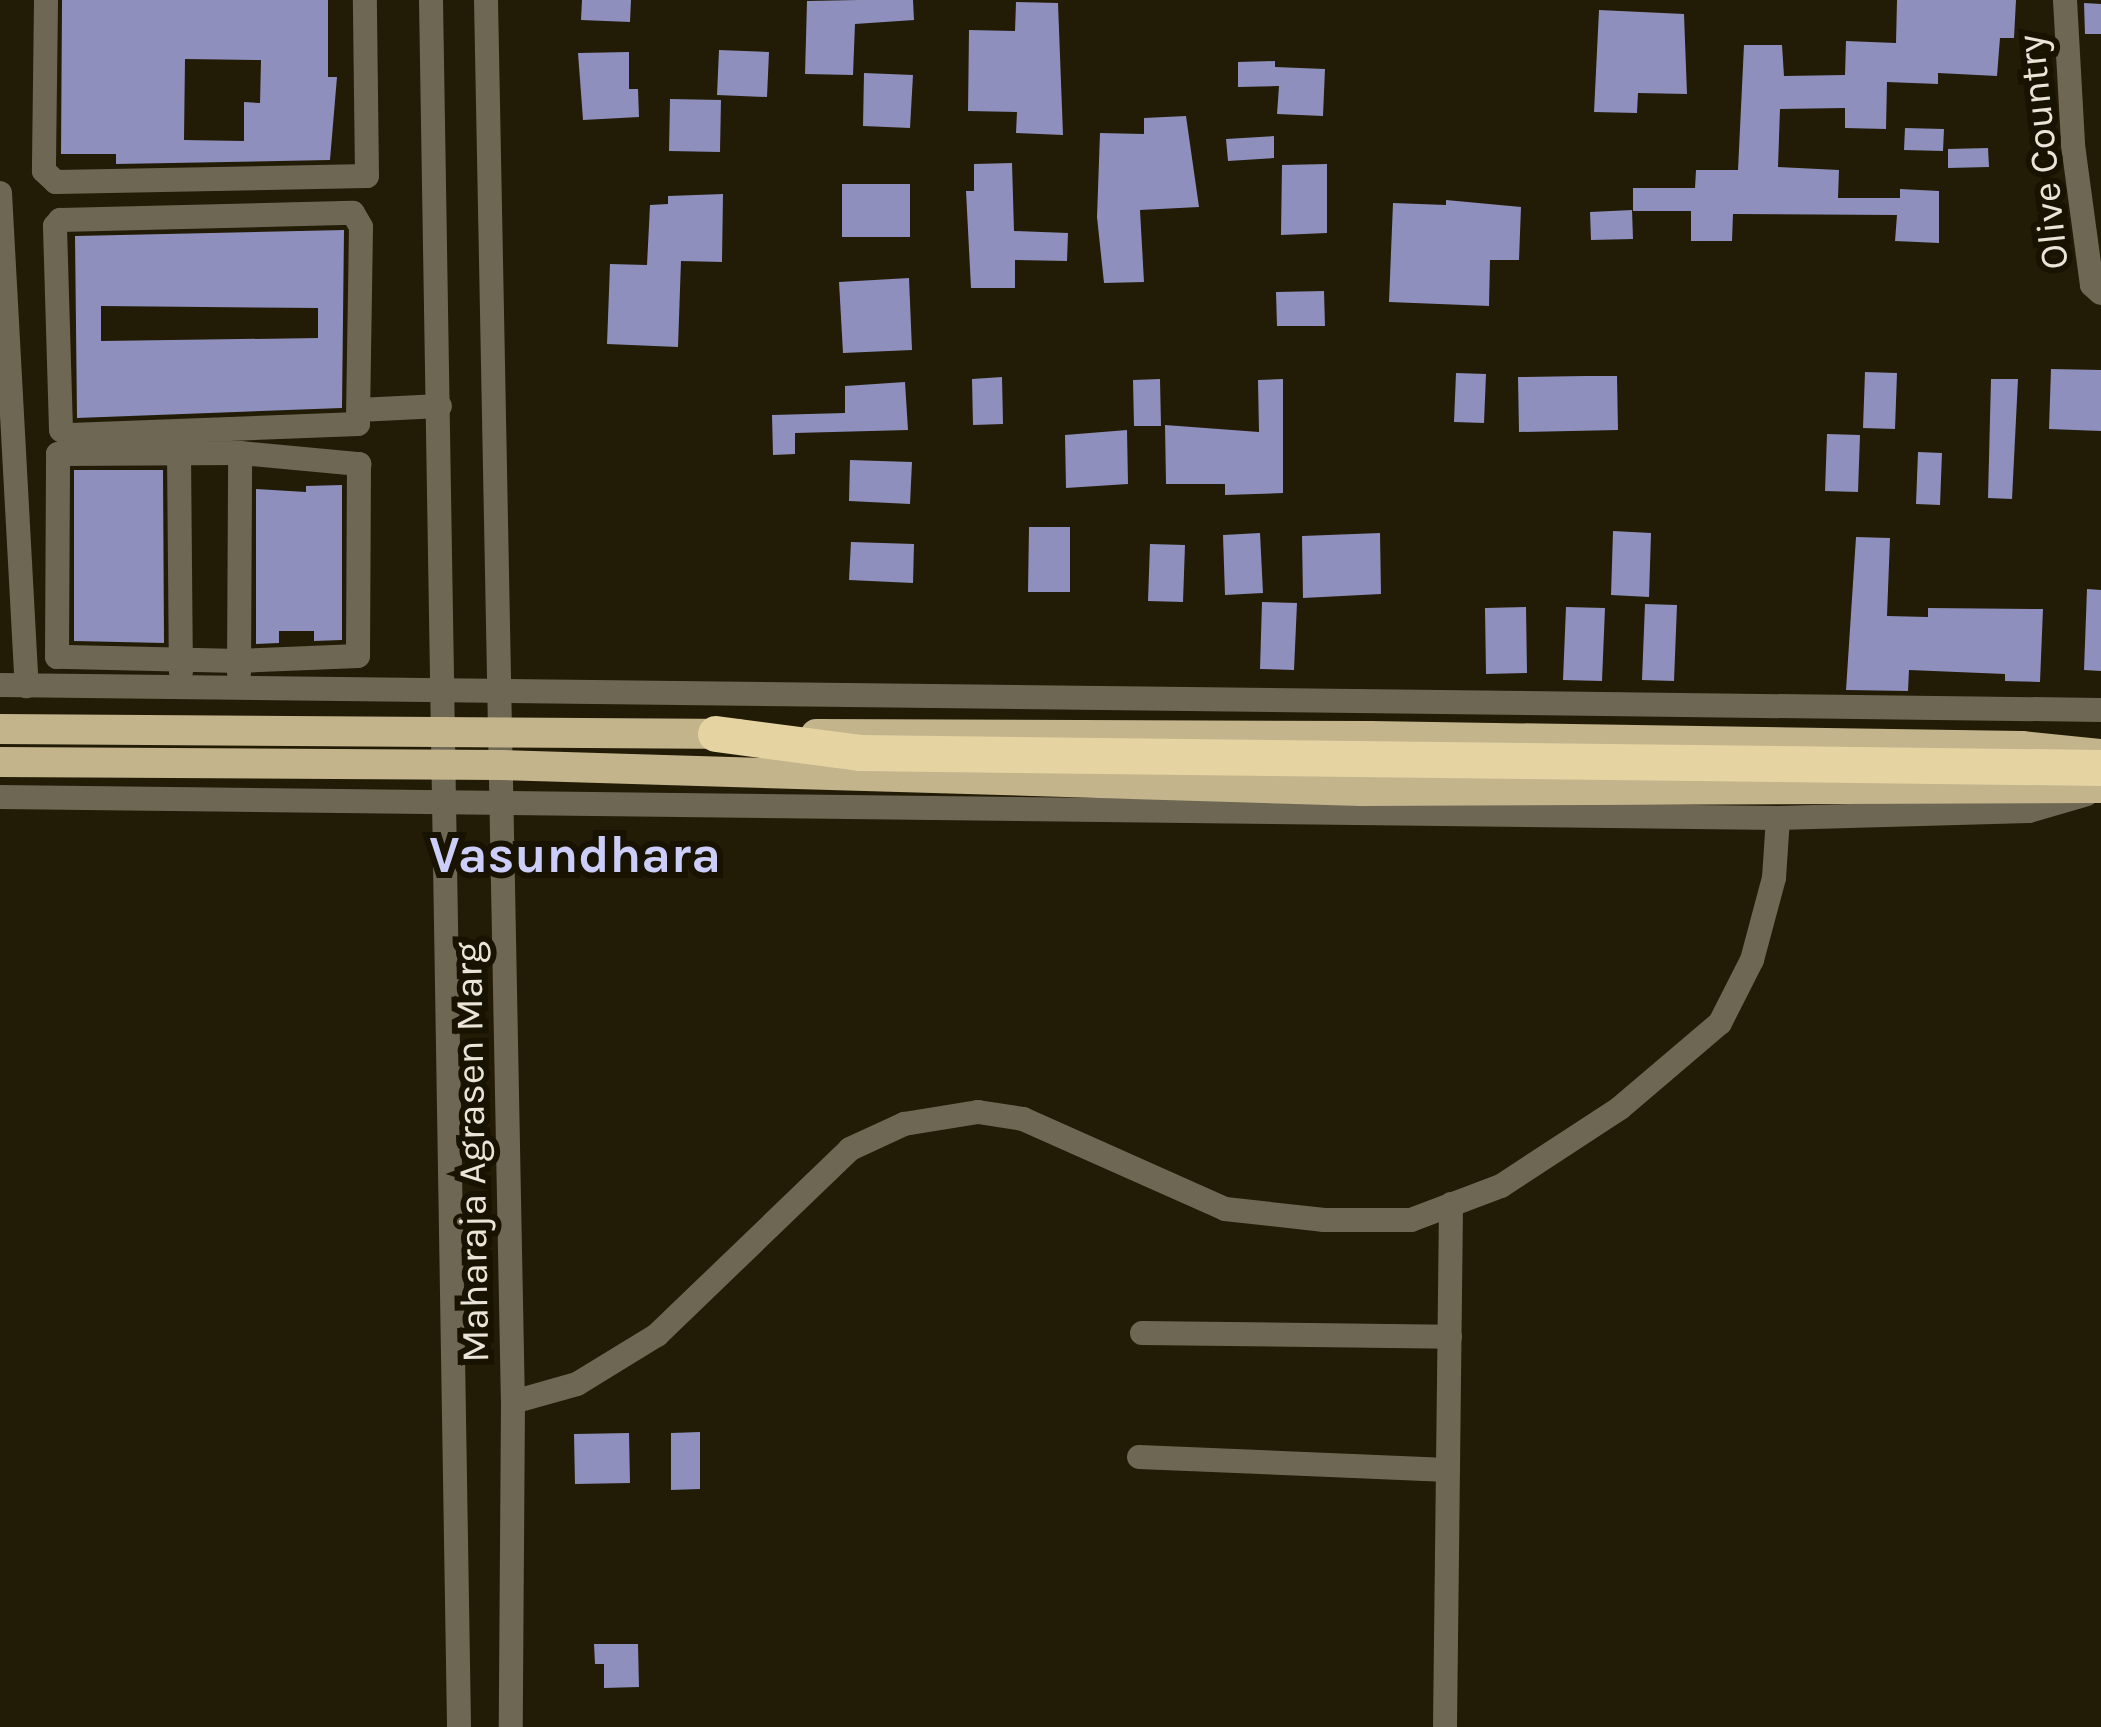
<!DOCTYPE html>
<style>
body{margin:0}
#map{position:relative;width:2101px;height:1727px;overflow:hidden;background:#221b06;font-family:Karla,sans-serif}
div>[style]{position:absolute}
.building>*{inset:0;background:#8e8fbc}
.minor>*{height:24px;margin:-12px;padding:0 12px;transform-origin:12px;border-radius:12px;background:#6e6754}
.major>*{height:30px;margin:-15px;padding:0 15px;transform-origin:15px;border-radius:15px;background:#c3b48c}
.highway>*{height:36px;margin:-18px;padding:0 18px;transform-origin:18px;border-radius:18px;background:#e5d3a2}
span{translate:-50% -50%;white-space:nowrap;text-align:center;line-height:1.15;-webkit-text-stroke:12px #181201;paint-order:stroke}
.street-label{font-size:39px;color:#eae5d8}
.district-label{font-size:51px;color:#cccdf9;font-weight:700}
</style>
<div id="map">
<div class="building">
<i style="clip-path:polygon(evenodd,62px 0,328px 0,328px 77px,337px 77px,330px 160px,116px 164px,116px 154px,61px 154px,62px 0,185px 59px,261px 60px,260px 103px,244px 102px,244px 141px,184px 140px,185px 59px)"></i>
<i style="clip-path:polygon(582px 0,631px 0,630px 22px,581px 20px)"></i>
<i style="clip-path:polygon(858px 0,913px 0,914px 20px,855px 24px,853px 75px,805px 74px,807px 1px)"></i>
<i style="clip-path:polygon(1897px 0,2016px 0,2014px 38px,2000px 38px,1997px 76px,1938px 73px,1938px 84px,1887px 82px,1886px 129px,1845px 128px,1845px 108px,1780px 109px,1778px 167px,1839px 170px,1838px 198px,1900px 198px,1900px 189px,1939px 191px,1939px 243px,1895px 241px,1897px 215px,1733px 214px,1732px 241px,1691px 241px,1691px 211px,1633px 211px,1633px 188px,1695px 188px,1696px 170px,1738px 170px,1744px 45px,1782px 45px,1784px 76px,1845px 75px,1846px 41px,1896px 43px)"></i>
<i style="clip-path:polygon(1016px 2px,1058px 3px,1063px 135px,1016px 133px,1017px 112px,968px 111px,969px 30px,1015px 31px)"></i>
<i style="clip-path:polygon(2084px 3px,2101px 4px,2101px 34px,2085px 34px)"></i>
<i style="clip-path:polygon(1599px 10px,1684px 14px,1687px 94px,1638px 93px,1637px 113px,1594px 112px)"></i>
<i style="clip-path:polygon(719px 50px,769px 52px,767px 97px,717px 95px)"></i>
<i style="clip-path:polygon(629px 52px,629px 89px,638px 89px,639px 117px,583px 120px,578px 53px)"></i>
<i style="clip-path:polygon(1275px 61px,1275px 67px,1325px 69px,1323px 116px,1277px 114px,1279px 86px,1238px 87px,1238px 62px)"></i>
<i style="clip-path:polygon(864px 73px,913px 75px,910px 128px,863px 126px)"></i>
<i style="clip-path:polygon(670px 99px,721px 100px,720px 152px,669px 151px)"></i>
<i style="clip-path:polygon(1186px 116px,1199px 207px,1140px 210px,1144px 282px,1104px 283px,1097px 217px,1100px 133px,1144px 134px,1144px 118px)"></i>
<i style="clip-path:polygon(1905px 128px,1944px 129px,1943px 151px,1904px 150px)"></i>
<i style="clip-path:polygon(1274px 136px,1274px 158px,1228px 161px,1226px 139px)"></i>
<i style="clip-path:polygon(1988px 148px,1989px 167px,1948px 168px,1948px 149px)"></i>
<i style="clip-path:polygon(1012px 163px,1014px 231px,1068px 233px,1067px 261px,1015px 260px,1015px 288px,971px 288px,966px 191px,974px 191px,974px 164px)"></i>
<i style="clip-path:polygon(1327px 164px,1327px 233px,1281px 235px,1282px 165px)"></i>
<i style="clip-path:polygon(842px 184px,910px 184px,910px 237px,842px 237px)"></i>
<i style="clip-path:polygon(723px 194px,722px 262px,681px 261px,678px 347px,607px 344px,610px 264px,647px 265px,650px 205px,668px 204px,668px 196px)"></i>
<i style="clip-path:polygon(1446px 200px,1521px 207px,1519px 260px,1490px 260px,1489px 306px,1389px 302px,1393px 203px,1446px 205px)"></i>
<i style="clip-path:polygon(1632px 210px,1633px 239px,1591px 240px,1590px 212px)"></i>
<i style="clip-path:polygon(evenodd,344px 230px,342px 408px,77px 418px,75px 236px,344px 230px,101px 306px,318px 308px,318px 338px,101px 341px,101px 306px)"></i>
<i style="clip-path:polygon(909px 278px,912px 350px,843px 353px,839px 282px)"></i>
<i style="clip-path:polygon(1324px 291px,1325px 326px,1277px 326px,1276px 292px)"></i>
<i style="clip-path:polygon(2051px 369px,2101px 370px,2101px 431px,2049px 429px)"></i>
<i style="clip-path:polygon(1865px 372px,1897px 373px,1895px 429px,1863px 428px)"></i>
<i style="clip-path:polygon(1456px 373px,1486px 374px,1484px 423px,1454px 422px)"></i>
<i style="clip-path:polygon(1585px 376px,1617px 376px,1618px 430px,1519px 432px,1518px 377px)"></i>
<i style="clip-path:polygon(1002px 377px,1003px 424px,973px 425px,972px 379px)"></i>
<i style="clip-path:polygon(1160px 379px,1161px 426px,1134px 426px,1133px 380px)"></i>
<i style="clip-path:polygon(1283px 379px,1283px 493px,1225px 495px,1225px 484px,1166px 484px,1165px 425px,1259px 432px,1258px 380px)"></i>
<i style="clip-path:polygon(1991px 379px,2018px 379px,2012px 499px,1988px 498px)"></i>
<i style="clip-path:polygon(905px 382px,908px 430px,795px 433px,795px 454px,773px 455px,772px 415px,845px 413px,845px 386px)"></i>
<i style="clip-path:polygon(1127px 430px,1128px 484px,1066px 488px,1065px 435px)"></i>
<i style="clip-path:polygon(1827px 434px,1860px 435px,1858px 492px,1825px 491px)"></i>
<i style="clip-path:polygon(1918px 452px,1942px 453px,1940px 505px,1916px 504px)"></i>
<i style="clip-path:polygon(850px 460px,912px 462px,910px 504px,849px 501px)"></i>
<i style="clip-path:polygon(74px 470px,163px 470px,164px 643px,74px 641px)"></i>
<i style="clip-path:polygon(342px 485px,342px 640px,314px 641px,314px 631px,279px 631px,279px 643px,256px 644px,256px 489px,306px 492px,306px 486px)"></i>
<i style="clip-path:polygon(1029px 527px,1070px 527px,1070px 592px,1028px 592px)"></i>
<i style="clip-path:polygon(1613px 531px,1651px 533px,1649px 597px,1611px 595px)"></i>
<i style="clip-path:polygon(1260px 533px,1263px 593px,1225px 595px,1223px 535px)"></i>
<i style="clip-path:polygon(1380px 533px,1381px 594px,1303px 598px,1302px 536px)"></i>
<i style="clip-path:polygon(1856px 537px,1890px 538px,1887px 616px,1928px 617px,1928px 608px,2043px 609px,2040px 682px,2005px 681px,2005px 674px,1909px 670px,1908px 691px,1846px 690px)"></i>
<i style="clip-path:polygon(851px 542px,914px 544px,913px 583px,849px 580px)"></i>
<i style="clip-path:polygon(1150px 544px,1185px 545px,1183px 602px,1148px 601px)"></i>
<i style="clip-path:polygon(2087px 589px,2101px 590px,2101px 671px,2084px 670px)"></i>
<i style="clip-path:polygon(1262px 602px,1297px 603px,1294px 670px,1260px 669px)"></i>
<i style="clip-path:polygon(1645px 604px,1677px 605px,1674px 681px,1642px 680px)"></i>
<i style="clip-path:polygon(1526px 607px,1527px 673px,1486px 674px,1485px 608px)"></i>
<i style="clip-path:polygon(1566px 607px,1605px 608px,1602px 681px,1563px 680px)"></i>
<i style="clip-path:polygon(700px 1432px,700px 1489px,671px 1490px,671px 1433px)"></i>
<i style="clip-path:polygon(629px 1433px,630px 1483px,575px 1484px,574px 1434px)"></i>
<i style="clip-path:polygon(594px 1644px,638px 1644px,639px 1687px,604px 1688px,604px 1664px,595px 1664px)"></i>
</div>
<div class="minor">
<i style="left:46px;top:0;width:171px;rotate:90.7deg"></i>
<i style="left:44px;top:171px;width:16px;rotate:43deg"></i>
<i style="left:56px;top:182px;width:311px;rotate:-1.1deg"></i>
<i style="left:367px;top:176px;width:176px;rotate:-90.7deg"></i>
<i style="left:431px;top:0;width:1727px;rotate:89.07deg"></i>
<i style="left:486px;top:0;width:1402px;rotate:88.9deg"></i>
<i style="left:513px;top:1402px;width:325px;rotate:90.4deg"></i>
<i style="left:2065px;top:0;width:145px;rotate:86.8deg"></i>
<i style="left:2073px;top:145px;width:141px;rotate:82.3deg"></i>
<i style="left:2092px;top:285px;width:12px;rotate:42deg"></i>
<i style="left:0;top:193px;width:494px;rotate:86.9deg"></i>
<i style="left:353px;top:213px;width:16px;rotate:60deg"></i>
<i style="left:361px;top:227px;width:197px;rotate:90.9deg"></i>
<i style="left:358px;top:424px;width:288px;rotate:177.8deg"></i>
<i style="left:70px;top:435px;width:10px;rotate:-151deg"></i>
<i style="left:61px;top:430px;width:204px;rotate:-91.7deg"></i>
<i style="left:55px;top:226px;width:8px;rotate:-50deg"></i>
<i style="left:60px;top:220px;width:293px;rotate:-1.4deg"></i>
<i style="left:359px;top:410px;width:81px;rotate:-2.8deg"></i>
<i style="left:179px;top:452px;width:220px;rotate:89.5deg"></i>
<i style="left:240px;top:453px;width:120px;rotate:5.3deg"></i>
<i style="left:359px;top:464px;width:192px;rotate:90.3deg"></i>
<i style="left:358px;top:656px;width:119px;rotate:177.6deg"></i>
<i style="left:239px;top:661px;width:182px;rotate:-178.7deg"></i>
<i style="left:57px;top:657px;width:203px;rotate:-89.7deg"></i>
<i style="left:58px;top:454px;width:182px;rotate:-0.3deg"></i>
<i style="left:239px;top:673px;width:220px;rotate:-89.7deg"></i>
<i style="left:0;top:685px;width:2101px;rotate:0.68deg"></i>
<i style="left:0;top:797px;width:1778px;rotate:0.68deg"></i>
<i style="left:1778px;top:818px;width:251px;rotate:-1.6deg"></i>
<i style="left:2029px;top:811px;width:60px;rotate:-16.3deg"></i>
<i style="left:1142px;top:1333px;width:308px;rotate:0.7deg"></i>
<i style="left:513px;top:1402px;width:66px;rotate:-15.7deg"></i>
<i style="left:577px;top:1384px;width:94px;rotate:-31.5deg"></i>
<i style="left:657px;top:1335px;width:268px;rotate:-43.9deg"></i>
<i style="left:850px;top:1149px;width:60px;rotate:-24.8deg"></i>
<i style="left:904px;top:1124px;width:75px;rotate:-9.2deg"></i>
<i style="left:978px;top:1112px;width:46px;rotate:8.8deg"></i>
<i style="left:1023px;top:1119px;width:221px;rotate:24deg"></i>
<i style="left:1225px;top:1209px;width:100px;rotate:6.3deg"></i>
<i style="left:1324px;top:1220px;width:87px"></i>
<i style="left:1411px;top:1220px;width:96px;rotate:-20.7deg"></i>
<i style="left:1501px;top:1186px;width:142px;rotate:-33.2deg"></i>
<i style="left:1620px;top:1108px;width:131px;rotate:-40.4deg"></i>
<i style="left:1720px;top:1023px;width:71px;rotate:-63.1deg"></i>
<i style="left:1752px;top:960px;width:85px;rotate:-75deg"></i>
<i style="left:1774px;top:878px;width:60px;rotate:-86.2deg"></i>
<i style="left:1139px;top:1457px;width:309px;rotate:2.4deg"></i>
<i style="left:1445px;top:1727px;width:523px;rotate:-89.34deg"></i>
</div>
<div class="major">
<i style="left:0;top:729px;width:738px;rotate:0.39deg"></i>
<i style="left:816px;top:734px;width:554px;rotate:0.21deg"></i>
<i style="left:1370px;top:736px;width:652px;rotate:0.88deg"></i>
<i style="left:2022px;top:746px;width:79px;rotate:5.8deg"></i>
<i style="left:0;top:762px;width:501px;rotate:0.34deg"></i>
<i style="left:501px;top:765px;width:860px;rotate:1.73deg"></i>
<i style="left:1361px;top:791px;width:740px;rotate:-0.23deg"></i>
</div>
<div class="highway">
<i style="left:716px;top:734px;width:145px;rotate:7.5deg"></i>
<i style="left:860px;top:753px;width:1241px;rotate:0.69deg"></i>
</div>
<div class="street-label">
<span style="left:2043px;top:152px;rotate:-96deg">Olive Country</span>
<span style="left:472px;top:1152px;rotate:-91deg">Maharaja Agrasen Marg</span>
</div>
<div class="district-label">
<span style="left:575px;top:855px">Vasundhara</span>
</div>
</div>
